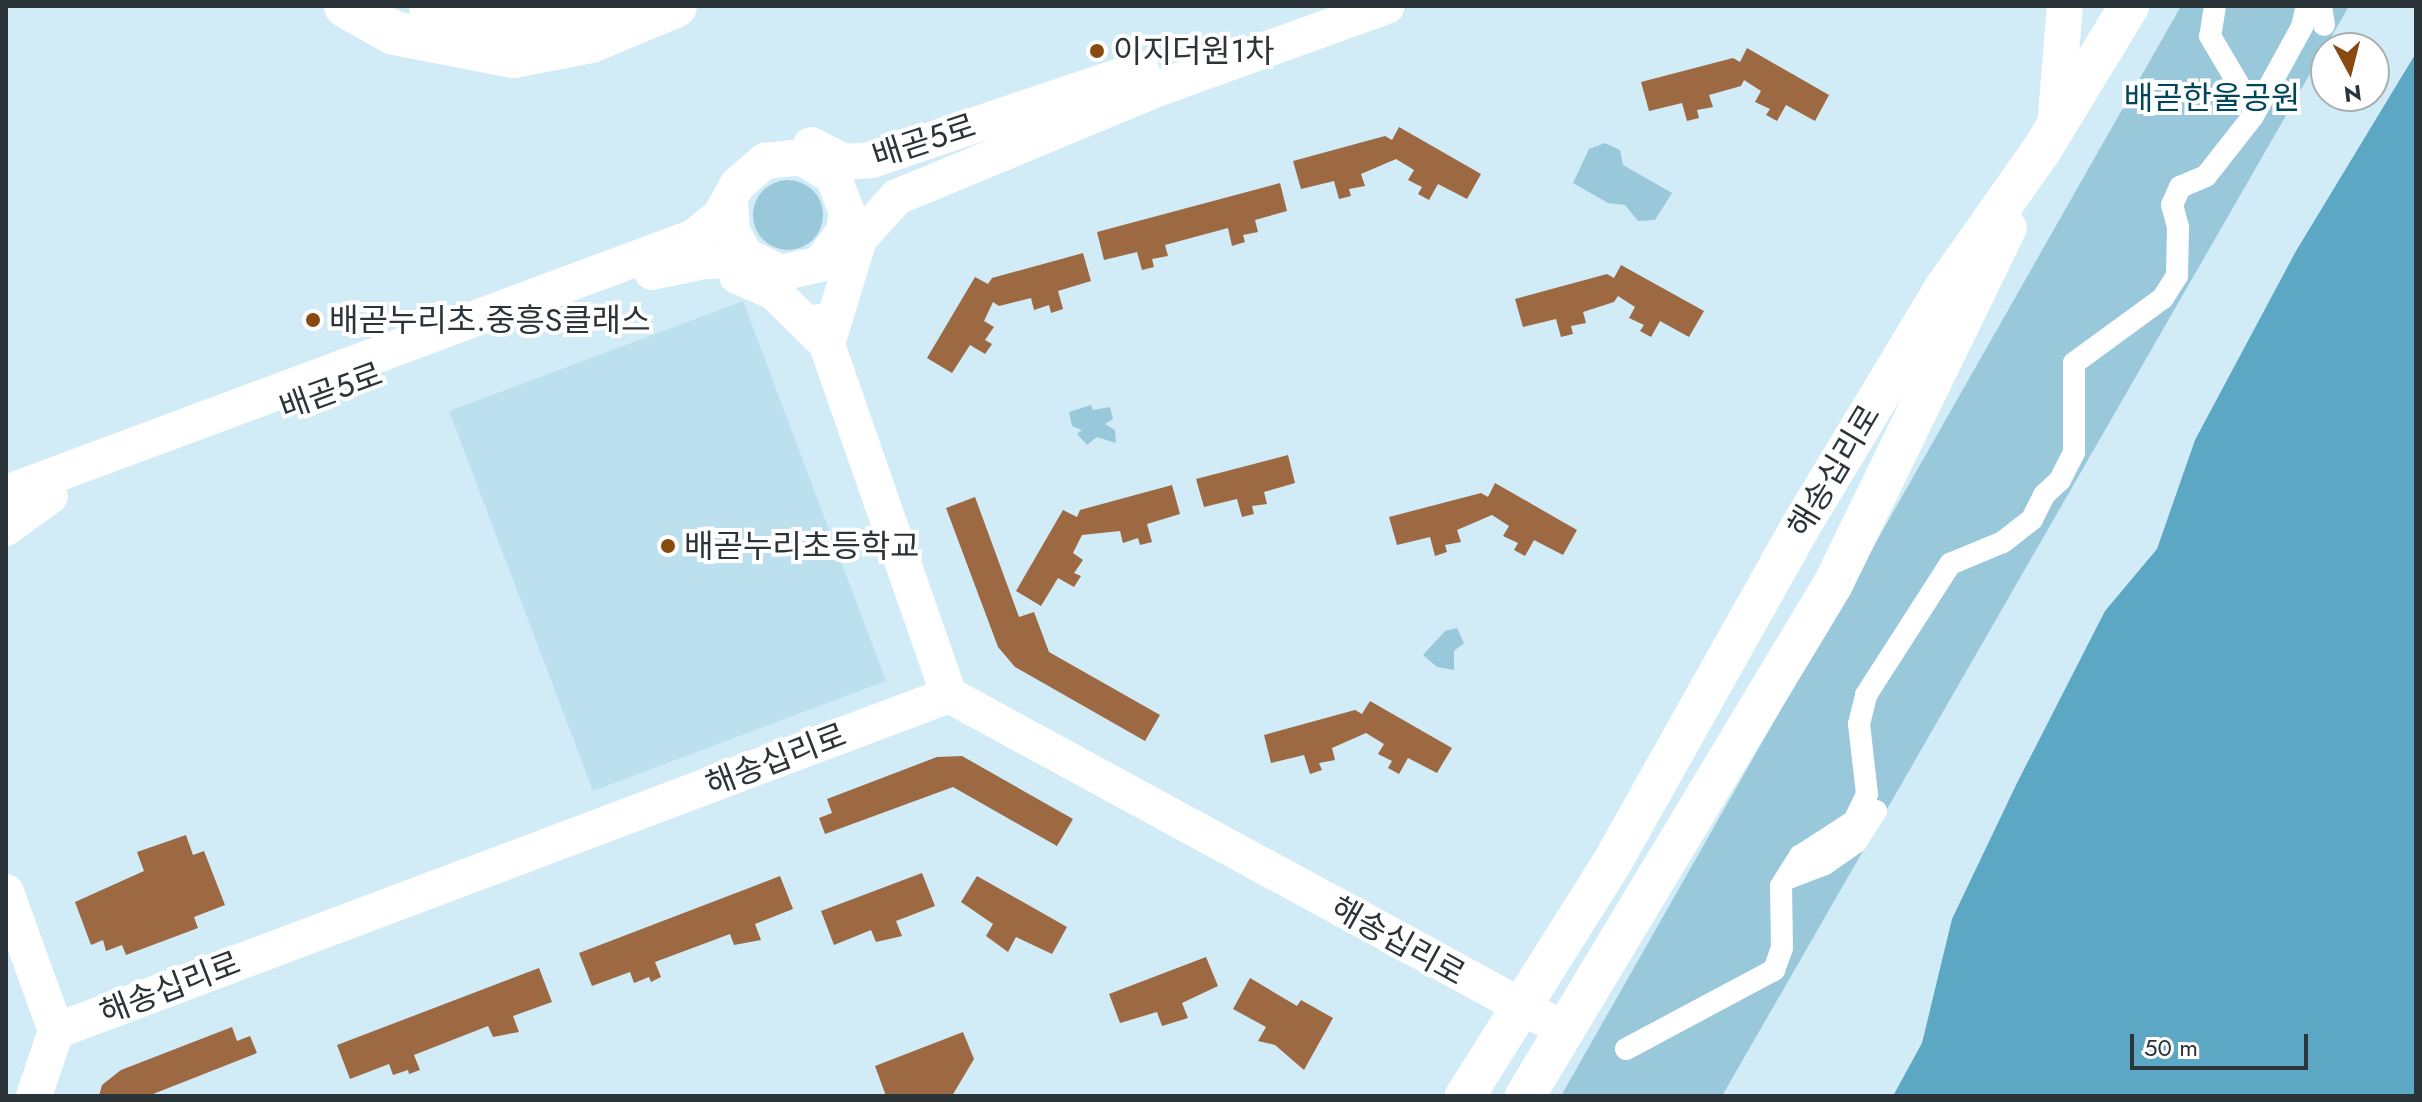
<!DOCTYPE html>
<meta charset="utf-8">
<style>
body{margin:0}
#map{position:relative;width:2422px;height:1102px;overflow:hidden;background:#d1ecf7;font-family:Jost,"Noto Sans KR",sans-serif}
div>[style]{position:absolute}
.built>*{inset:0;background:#bde0ee}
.green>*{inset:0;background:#9ac8db}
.round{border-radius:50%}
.water>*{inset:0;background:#5ca8c4}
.building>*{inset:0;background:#9d6943}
.pedestrian>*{height:22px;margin:-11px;padding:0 11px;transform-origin:11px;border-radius:11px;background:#fff}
.tertiary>*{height:36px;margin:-18px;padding:0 18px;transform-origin:18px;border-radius:18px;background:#fff}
.secondary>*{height:40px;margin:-20px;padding:0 20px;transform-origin:20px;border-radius:20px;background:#fff}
.trunk>*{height:44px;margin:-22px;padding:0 22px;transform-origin:22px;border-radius:22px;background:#fff}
.dots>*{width:22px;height:22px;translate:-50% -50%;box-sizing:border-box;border:4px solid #fff;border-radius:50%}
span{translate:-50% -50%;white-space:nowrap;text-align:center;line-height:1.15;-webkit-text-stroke:8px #fff;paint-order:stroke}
.poi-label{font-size:32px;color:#2b3539}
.left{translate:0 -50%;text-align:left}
.park-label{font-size:32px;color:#00475b}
.street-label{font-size:32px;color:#2b3539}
.frame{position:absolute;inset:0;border:8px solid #2b3539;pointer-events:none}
.north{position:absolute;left:2310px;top:32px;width:80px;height:80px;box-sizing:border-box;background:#fff;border:2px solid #aaaeb0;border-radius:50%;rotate:173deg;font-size:22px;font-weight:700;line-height:32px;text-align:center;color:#2b3539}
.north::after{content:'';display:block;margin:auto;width:28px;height:36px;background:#894a10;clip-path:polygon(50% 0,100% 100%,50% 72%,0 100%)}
.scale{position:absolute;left:2130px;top:1034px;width:178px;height:36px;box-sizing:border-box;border:4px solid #2b3539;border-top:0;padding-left:10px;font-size:24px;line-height:28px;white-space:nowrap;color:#2b3539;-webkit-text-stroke:6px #fff;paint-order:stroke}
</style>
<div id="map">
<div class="built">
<i style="clip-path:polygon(743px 301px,886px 681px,593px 791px,449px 411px)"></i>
</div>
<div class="green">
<i style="clip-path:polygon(2181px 6px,2349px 6px,1722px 1096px,1561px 1096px)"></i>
<i style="clip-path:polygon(1605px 143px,1620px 150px,1623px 165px,1672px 193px,1655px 220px,1638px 221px,1625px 205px,1608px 203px,1573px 183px,1589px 149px)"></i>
<i class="round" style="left:753px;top:180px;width:70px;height:70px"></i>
<i style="clip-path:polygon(1091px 405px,1093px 410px,1110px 407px,1113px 419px,1105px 424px,1115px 430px,1116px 443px,1097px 437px,1087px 445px,1077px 434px,1082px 430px,1072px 426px,1069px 412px)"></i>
<i style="clip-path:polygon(1457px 628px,1464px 643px,1454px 651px,1454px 670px,1437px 667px,1423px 655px,1445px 631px)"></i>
</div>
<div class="water">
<i style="clip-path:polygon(2416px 53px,2416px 1096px,1893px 1096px,1922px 1043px,1952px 919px,2017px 783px,2105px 611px,2157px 549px,2195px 440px,2296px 251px)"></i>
</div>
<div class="building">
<i style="clip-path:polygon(1747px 48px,1829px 95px,1815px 121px,1786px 105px,1777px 121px,1766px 115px,1770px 109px,1755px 102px,1761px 91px,1744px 80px,1741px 86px,1709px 95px,1713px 107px,1697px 110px,1699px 118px,1687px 121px,1682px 103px,1649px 111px,1641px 82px,1733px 58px,1740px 62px)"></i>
<i style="clip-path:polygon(1399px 127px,1481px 174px,1467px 199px,1438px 184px,1429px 200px,1418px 194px,1422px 187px,1408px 180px,1414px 170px,1396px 159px,1361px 174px,1365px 186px,1349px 189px,1351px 196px,1339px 199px,1334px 181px,1301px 189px,1293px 161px,1385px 136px,1392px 140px)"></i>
<i style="clip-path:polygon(1280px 183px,1287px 211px,1255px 220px,1258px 232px,1243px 235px,1245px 242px,1232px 246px,1228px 228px,1165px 245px,1168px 256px,1152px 259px,1154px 267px,1142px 270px,1137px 252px,1104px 260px,1097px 232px)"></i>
<i style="clip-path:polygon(1083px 253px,1091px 281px,1058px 291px,1063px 309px,1051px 313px,1049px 305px,1034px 310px,1031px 298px,999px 306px,993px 302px,984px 321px,994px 327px,985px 340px,992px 344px,985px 354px,970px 345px,952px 373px,927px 358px,975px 277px,988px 284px,992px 278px)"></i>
<i style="clip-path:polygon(1621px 265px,1704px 311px,1689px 337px,1660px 321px,1651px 337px,1640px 331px,1644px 325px,1629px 318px,1635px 307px,1618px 296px,1614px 302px,1583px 312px,1586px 323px,1571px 326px,1573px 334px,1561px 337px,1556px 319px,1523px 327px,1515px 299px,1607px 274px,1614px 278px)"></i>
<i style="clip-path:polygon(1288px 455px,1295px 483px,1264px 492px,1267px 504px,1252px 506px,1254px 514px,1242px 517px,1237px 499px,1204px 507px,1196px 479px)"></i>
<i style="clip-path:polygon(1495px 483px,1577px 530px,1563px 555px,1534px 540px,1525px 556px,1514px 550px,1518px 543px,1503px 536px,1509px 526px,1492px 515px,1457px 530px,1461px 542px,1445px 545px,1447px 552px,1435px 556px,1430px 537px,1397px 545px,1389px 517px,1481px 493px,1488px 497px)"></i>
<i style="clip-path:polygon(1172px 485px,1180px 514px,1147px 524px,1152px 542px,1140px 545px,1138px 538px,1123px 543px,1120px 531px,1082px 535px,1073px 553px,1083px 560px,1074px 573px,1081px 576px,1074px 587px,1058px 578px,1041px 606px,1016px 591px,1063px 510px,1077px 517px,1080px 510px)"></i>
<i style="clip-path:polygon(975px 497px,1019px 617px,1034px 612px,1049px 652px,1160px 715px,1145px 741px,1015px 667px,998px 647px,946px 508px)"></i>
<i style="clip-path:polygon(1370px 701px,1452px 748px,1437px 773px,1408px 758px,1399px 774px,1388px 768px,1392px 761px,1378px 754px,1384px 744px,1366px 733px,1332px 748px,1335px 760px,1319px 763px,1322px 770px,1310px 774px,1304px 755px,1271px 763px,1264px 735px,1355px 710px,1362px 714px)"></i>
<i style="clip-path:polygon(962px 756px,1073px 819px,1057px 846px,953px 787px,825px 834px,819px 818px,832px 813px,827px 799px,937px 757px)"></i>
<i style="clip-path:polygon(186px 835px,193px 855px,204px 851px,225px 905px,194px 917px,198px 928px,126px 955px,122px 945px,106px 951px,103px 940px,91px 945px,75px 902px,144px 871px,137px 852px)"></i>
<i style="clip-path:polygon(922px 873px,935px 906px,896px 921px,902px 936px,876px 942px,871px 930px,834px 945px,821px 911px)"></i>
<i style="clip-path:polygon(780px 876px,793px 909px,755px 924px,761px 940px,734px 945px,730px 934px,655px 962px,661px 977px,651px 982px,649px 977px,634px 983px,630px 972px,592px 986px,579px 953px)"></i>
<i style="clip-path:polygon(977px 876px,1067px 927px,1052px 954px,1016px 937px,1008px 952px,986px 936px,993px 924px,961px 902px)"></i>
<i style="clip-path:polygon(1206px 957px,1218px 986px,1182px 1003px,1188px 1018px,1162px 1026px,1157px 1012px,1120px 1023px,1109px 994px)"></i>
<i style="clip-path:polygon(539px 968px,552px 1002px,513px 1016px,519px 1032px,493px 1037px,488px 1026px,414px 1055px,420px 1070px,409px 1074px,408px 1070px,393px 1075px,389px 1064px,350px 1079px,337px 1045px)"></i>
<i style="clip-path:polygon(1250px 978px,1297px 1006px,1301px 1000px,1333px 1018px,1304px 1070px,1275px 1045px,1258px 1041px,1266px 1027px,1233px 1009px)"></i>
<i style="clip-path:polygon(232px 1027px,237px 1041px,250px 1036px,257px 1053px,148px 1096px,99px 1096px,102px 1085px,121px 1070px)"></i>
<i style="clip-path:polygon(963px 1032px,974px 1059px,952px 1096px,886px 1096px,875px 1066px)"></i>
</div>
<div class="pedestrian">
<i style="left:2215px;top:6px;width:30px;rotate:99deg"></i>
<i style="left:2210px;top:36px;width:88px;rotate:59.4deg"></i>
<i style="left:2321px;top:6px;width:19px;rotate:81deg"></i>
<i style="left:1786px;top:879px;width:42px;rotate:-21deg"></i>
<i style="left:1825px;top:864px;width:38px;rotate:-35deg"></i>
<i style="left:1856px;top:842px;width:37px;rotate:-57deg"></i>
<i style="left:1626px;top:1049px;width:168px;rotate:-28.1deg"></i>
<i style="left:1774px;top:970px;width:23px;rotate:-70deg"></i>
<i style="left:1782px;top:948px;width:62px;rotate:-90.9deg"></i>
<i style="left:1781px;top:886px;width:36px;rotate:-58deg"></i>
<i style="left:1800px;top:856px;width:64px;rotate:-32.9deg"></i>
<i style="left:1854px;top:821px;width:30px;rotate:-64deg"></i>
<i style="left:1867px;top:794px;width:70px;rotate:-96.5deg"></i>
<i style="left:1859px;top:724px;width:30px;rotate:-76deg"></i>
<i style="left:1866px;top:695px;width:156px;rotate:-57.3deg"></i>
<i style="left:1950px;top:564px;width:57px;rotate:-22.5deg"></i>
<i style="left:2003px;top:542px;width:37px;rotate:-38deg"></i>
<i style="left:2032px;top:519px;width:27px;rotate:-63deg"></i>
<i style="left:2044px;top:495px;width:22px;rotate:-43deg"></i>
<i style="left:2060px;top:480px;width:30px;rotate:-63deg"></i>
<i style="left:2074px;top:453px;width:90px;rotate:-90deg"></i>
<i style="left:2074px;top:363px;width:110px;rotate:-36.1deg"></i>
<i style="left:2163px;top:298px;width:26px;rotate:-58deg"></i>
<i style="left:2177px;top:276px;width:49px;rotate:-88.8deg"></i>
<i style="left:2178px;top:227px;width:23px;rotate:-105deg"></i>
<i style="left:2172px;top:205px;width:20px;rotate:-66deg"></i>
<i style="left:2180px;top:187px;width:28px;rotate:-23deg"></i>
<i style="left:2206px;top:176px;width:76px;rotate:-51.9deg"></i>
<i style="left:2253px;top:116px;width:102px;rotate:-61.2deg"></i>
<i style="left:2302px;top:27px;width:22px;rotate:-77deg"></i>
</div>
<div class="tertiary">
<i style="left:1126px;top:100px;width:277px;rotate:-19.8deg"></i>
<i style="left:2055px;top:127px;width:121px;rotate:-85.3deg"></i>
<i style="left:811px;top:145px;width:37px;rotate:27deg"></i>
<i style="left:844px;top:162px;width:28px;rotate:-4deg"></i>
<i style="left:872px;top:160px;width:284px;rotate:-18.7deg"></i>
<i style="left:652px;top:272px;width:53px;rotate:-11.9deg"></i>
<i style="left:704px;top:261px;width:48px;rotate:-1.2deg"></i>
<i style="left:737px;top:276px;width:40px;rotate:23.4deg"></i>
<i style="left:774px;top:292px;width:74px;rotate:44.5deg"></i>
<i style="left:827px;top:344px;width:110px;rotate:-73.1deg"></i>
<i style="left:859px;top:239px;width:57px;rotate:-47.9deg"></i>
<i style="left:897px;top:197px;width:273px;rotate:-22.6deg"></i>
<i style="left:819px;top:322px;width:395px;rotate:70.8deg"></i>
<i style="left:6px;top:493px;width:734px;rotate:-20.41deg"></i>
<i style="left:694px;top:237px;width:33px;rotate:-39deg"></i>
<i style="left:720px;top:216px;width:35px;rotate:-61deg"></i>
<i style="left:737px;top:185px;width:37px;rotate:-41deg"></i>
<i style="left:765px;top:161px;width:36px;rotate:-6deg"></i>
<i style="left:801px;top:157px;width:37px;rotate:31deg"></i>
<i style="left:833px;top:176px;width:39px;rotate:69deg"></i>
<i style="left:847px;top:212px;width:20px;rotate:99deg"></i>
<i style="left:844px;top:232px;width:40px;rotate:127deg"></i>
<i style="left:820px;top:264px;width:40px;rotate:167deg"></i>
<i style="left:781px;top:273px;width:39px;rotate:-154deg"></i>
<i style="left:746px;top:256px;width:28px;rotate:-120deg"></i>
<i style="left:732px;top:232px;width:29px;rotate:-94deg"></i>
<i style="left:6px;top:528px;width:54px;rotate:-36deg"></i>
<i style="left:6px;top:892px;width:148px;rotate:70.2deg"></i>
<i style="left:34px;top:1096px;width:69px;rotate:-71.3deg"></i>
<i style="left:56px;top:1031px;width:954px;rotate:-20.62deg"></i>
<i style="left:949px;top:695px;width:701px;rotate:28.54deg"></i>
</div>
<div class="secondary">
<i style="left:1465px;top:1096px;width:280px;rotate:-57.8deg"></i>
<i style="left:1614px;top:859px;width:378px;rotate:-60.7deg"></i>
<i style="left:1799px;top:529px;width:283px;rotate:-58.9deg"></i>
<i style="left:1945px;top:287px;width:166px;rotate:-54.8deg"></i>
<i style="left:2041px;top:151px;width:170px;rotate:-58.7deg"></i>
<i style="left:1525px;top:1096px;width:598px;rotate:-58.97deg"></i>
<i style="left:1833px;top:584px;width:396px;rotate:-64deg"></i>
</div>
<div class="trunk">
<i style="left:346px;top:6px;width:55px;rotate:29.4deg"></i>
<i style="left:394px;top:33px;width:122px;rotate:10.9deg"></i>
<i style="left:514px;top:56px;width:78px;rotate:-11deg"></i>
<i style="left:591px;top:41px;width:91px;rotate:-22.6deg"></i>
<i style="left:431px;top:6px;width:29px;rotate:25deg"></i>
<i style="left:457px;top:18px;width:95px;rotate:3deg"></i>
<i style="left:552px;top:23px;width:44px;rotate:-22.5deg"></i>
</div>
<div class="dots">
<i style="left:1097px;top:51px;background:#894a10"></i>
<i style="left:313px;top:320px;background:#894a10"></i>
<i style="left:668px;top:546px;background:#894a10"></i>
</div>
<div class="poi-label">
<span class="left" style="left:1113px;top:51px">이지더원1차</span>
<span class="left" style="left:329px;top:320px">배곧누리초.중흥S클래스</span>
<span class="left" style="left:684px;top:546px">배곧누리초등학교</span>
</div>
<div class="park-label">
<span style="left:2212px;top:98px">배곧한울공원</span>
</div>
<div class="street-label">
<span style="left:924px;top:141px;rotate:-18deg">배곧5로</span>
<span style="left:331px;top:391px;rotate:-20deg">배곧5로</span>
<span style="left:1834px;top:471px;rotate:-59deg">해송십리로</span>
<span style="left:776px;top:760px;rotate:-21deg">해송십리로</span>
<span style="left:1398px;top:941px;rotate:29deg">해송십리로</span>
<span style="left:170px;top:988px;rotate:-21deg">해송십리로</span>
</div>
<div class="frame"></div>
<div class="north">N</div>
<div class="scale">50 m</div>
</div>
